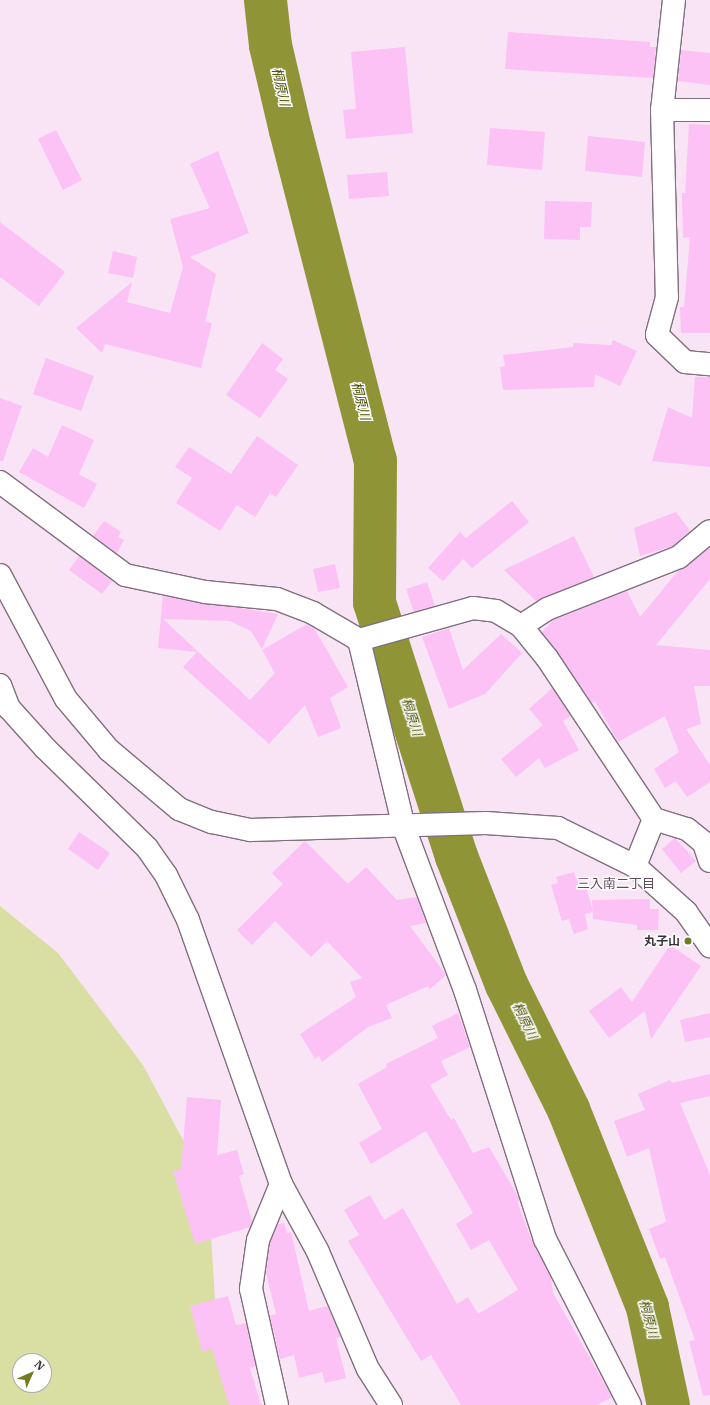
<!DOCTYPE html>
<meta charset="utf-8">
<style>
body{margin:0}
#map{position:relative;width:710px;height:1405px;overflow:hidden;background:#f9e4f6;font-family:"IBM Plex Serif","Noto Sans JP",serif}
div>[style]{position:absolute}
.green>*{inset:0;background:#d9dfa3}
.river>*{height:43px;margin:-21.5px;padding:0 21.5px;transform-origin:21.5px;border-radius:21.5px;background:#8f9537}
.building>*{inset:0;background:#fcc1f5}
.roads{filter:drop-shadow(1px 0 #816f7f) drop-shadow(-1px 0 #816f7f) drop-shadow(0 1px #816f7f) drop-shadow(0 -1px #816f7f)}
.minor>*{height:22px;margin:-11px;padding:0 11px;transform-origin:11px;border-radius:11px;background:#fff}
.dots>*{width:11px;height:11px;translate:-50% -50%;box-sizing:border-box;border:2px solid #fff;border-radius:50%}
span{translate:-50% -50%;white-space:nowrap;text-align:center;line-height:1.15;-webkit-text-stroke:3px #fff;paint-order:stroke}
.poi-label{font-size:12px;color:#383037;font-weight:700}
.right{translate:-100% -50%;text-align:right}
.water-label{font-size:13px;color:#494d02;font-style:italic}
.neighbourhood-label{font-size:13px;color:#5e4c5b}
.north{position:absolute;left:12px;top:1353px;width:40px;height:40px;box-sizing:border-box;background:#fff;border:1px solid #afacaf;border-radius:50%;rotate:45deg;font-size:11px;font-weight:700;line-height:16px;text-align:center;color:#383037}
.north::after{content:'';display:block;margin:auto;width:14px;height:18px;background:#747a23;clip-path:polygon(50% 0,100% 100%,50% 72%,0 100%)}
</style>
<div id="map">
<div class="green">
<i style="clip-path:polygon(evenodd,0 906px,58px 953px,143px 1065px,208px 1187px,216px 1315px,238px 1405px,0 1405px,0 906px,20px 1361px,44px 1361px,44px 1385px,20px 1385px,20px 1361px)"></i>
</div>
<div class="river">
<i style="left:265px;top:0;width:45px;rotate:83.7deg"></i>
<i style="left:270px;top:45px;width:87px;rotate:76.8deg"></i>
<i style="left:290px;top:130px;width:341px;rotate:75.6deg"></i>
<i style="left:375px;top:460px;width:142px;rotate:90.4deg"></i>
<i style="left:374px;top:602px;width:267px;rotate:72.1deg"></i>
<i style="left:456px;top:856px;width:137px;rotate:68.7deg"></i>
<i style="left:506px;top:984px;width:140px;rotate:63.6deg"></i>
<i style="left:568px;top:1109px;width:213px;rotate:68.2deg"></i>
<i style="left:647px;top:1307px;width:100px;rotate:77.9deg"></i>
</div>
<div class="building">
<i style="clip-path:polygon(508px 32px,650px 42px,650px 47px,656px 47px,653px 78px,505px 69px)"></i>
<i style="clip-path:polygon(405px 47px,413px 133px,346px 139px,343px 110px,356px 109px,351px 52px)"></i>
<i style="clip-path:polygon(681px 50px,710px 53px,710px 85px,678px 81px)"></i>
<i style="clip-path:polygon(689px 124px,710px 125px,710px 333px,681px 333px,680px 307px,684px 307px,690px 237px,683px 238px,682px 193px,685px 193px)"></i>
<i style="clip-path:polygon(490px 128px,545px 132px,542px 170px,487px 165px)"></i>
<i style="clip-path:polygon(56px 130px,82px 180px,63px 190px,38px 139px)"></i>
<i style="clip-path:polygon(588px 136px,645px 142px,642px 177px,585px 171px)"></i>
<i style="clip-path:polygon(218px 151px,249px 233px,190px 257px,216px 274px,205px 322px,212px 323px,201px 368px,105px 344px,102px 353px,76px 328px,132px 282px,127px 302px,170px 313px,183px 267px,170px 219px,210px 208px,190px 164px)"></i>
<i style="clip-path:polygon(387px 172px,389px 196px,349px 199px,347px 175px)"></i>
<i style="clip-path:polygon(545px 201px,592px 202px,591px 227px,580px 227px,580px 240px,544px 239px)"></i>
<i style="clip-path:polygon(0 222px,65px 272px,39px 306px,0 277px)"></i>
<i style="clip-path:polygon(113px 251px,137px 257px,133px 278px,108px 273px)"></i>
<i style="clip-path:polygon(613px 340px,637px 351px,620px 386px,595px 374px,594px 387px,503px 390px,500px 367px,505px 366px,503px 355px,573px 347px,573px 343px,611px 345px)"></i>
<i style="clip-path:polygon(262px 343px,283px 359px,275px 370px,288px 379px,260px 418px,226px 395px)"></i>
<i style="clip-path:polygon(46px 358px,94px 376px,81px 411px,33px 394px)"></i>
<i style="clip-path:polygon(695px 377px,710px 377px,710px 467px,652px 461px,668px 407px,692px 418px)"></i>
<i style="clip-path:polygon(0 398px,22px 406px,3px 461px,0 461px)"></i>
<i style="clip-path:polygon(62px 425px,94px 440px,79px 474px,97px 484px,84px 508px,19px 472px,33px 448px,48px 457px)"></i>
<i style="clip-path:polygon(257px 436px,298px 465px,276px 497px,270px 493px,255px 517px,237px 505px,220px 531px,176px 503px,192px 478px,175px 467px,189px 447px,231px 474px)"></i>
<i style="clip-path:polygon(512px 501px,529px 522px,472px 568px,463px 559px,443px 581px,428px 568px,460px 532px,466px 538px)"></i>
<i style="clip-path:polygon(676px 512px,690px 531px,673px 546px,640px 556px,634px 528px)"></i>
<i style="clip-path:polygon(104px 521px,121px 532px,118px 537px,124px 540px,117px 553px,93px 536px)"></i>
<i style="clip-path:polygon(574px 536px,594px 577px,536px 601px,504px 570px)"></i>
<i style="clip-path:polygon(710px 547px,710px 579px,656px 645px,710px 650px,710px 686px,694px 686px,701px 724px,686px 729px,710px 765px,710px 782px,687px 797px,676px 781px,665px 788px,654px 769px,679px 752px,665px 716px,618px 742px,595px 701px,592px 703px,542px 632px,553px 620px,627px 591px,640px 617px,678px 571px)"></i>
<i style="clip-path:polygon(79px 556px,112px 581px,102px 594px,69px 570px)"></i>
<i style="clip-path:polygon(335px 564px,340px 588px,318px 592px,313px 569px)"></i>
<i style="clip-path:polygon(427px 582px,435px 606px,414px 612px,406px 589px)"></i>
<i style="clip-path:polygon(163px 596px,278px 614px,262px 649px,251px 631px,230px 621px,163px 619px,250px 700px,275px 673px,262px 650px,307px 624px,314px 628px,348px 687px,330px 698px,341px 728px,318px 737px,305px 705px,269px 744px,183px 667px,197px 652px,158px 648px)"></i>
<i style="clip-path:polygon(449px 628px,463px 670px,501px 634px,522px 653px,485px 694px,449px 709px,422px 637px)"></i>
<i style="clip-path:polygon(552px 688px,571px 716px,563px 721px,579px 750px,545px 768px,539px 758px,516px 777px,501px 759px,543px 725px,529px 709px)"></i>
<i style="clip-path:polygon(79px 832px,110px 853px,98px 870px,68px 849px)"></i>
<i style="clip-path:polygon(675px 838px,696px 861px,681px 873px,662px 849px)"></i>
<i style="clip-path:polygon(305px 841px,348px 884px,366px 867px,397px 900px,417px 897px,426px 923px,410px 926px,446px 975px,430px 989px,428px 986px,386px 1005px,392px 1018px,368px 1027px,322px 1062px,319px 1056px,315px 1059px,300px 1034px,356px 997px,350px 982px,362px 978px,327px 941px,311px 957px,275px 921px,252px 945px,237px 930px,283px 884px,272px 873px)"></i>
<i style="clip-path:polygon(574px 872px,576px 878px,583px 876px,593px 912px,585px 914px,588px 929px,574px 934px,569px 919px,562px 921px,551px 885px,558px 883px,556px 877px)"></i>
<i style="clip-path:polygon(650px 899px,650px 909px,659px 909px,658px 930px,637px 930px,637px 925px,593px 919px,592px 900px)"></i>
<i style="clip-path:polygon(670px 945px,701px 966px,651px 1039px,645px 1011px,609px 1038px,589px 1011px,621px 987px,632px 1002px)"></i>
<i style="clip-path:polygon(458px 1013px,470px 1047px,441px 1061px,448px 1075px,430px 1085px,451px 1120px,454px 1118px,473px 1153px,489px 1147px,519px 1198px,518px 1204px,533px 1243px,551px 1278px,553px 1293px,612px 1397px,597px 1405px,461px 1405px,431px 1355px,421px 1361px,348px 1241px,359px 1235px,344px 1210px,370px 1195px,384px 1220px,403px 1208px,457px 1304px,468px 1297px,478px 1314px,518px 1290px,489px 1240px,471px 1250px,456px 1224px,473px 1213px,426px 1131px,371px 1164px,359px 1143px,382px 1129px,358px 1084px,387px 1067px,386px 1064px,438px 1038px,432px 1026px)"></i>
<i style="clip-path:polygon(710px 1013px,710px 1037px,685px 1042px,680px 1020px)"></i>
<i style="clip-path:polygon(710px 1074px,710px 1096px,680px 1103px,710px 1175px,710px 1395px,703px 1396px,689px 1341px,695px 1340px,665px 1257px,660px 1259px,649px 1229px,666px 1222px,649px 1148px,627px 1157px,614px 1121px,645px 1110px,638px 1094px,670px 1080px,672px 1083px)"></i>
<i style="clip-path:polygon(187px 1097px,221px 1100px,217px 1155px,237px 1150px,244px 1174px,239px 1176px,252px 1221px,250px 1227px,195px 1244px,173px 1171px,181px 1169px)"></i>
<i style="clip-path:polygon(284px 1223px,287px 1233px,291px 1232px,309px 1311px,327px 1306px,341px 1337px,336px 1338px,346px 1378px,325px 1383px,322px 1372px,299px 1378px,294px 1355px,280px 1359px,270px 1316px,276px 1314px,266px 1273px,270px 1243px,278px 1224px)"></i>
<i style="clip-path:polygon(228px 1296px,236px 1325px,246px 1323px,256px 1366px,250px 1368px,261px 1405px,229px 1405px,212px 1349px,202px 1352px,190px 1306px)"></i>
</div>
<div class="roads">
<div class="minor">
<i style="left:674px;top:0;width:111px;rotate:96.2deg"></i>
<i style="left:662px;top:110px;width:187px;rotate:88.5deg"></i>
<i style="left:667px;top:297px;width:39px;rotate:105deg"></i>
<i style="left:657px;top:335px;width:39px;rotate:44deg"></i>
<i style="left:685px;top:362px;width:25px;rotate:5deg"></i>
<i style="left:662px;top:110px;width:48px"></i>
<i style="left:0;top:482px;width:156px;rotate:36.6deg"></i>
<i style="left:125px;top:575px;width:82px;rotate:12deg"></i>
<i style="left:205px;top:592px;width:72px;rotate:5.6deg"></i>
<i style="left:277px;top:599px;width:39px;rotate:21deg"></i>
<i style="left:313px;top:613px;width:53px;rotate:30.4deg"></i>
<i style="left:359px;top:640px;width:118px;rotate:-15.7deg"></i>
<i style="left:473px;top:608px;width:23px;rotate:7deg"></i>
<i style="left:496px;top:611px;width:29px;rotate:31deg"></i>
<i style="left:521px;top:626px;width:41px;rotate:50.9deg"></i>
<i style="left:547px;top:658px;width:193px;rotate:56.4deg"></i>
<i style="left:654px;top:819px;width:34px;rotate:17deg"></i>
<i style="left:687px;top:829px;width:22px;rotate:39deg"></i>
<i style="left:704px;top:843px;width:19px;rotate:72deg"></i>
<i style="left:0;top:575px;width:140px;rotate:62deg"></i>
<i style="left:66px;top:699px;width:67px;rotate:49.9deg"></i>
<i style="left:109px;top:750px;width:92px;rotate:40.1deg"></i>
<i style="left:179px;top:809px;width:35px;rotate:22deg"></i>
<i style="left:212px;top:822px;width:39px;rotate:12deg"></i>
<i style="left:250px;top:830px;width:236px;rotate:-1.7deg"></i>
<i style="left:486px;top:823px;width:72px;rotate:4deg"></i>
<i style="left:558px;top:828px;width:86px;rotate:26.3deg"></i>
<i style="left:635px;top:866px;width:69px;rotate:42deg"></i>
<i style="left:686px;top:912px;width:42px;rotate:54.8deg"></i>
<i style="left:521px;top:626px;width:31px;rotate:-33deg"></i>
<i style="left:547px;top:609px;width:142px;rotate:-21.5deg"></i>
<i style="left:679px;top:557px;width:40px;rotate:-40deg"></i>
<i style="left:359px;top:640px;width:193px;rotate:76.5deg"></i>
<i style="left:404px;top:828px;width:173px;rotate:69.4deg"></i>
<i style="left:465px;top:990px;width:262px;rotate:72.2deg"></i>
<i style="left:545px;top:1239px;width:186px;rotate:62.9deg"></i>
<i style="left:0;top:685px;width:25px;rotate:69deg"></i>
<i style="left:9px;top:708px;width:54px;rotate:48deg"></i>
<i style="left:45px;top:748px;width:143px;rotate:44.4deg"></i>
<i style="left:147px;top:848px;width:33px;rotate:55deg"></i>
<i style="left:166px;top:875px;width:50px;rotate:63.9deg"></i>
<i style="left:188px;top:920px;width:280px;rotate:70.6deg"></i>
<i style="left:281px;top:1184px;width:77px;rotate:61.4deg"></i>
<i style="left:318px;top:1252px;width:127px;rotate:66.9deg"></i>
<i style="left:368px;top:1369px;width:43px;rotate:57.4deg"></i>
<i style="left:635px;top:866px;width:51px;rotate:-68deg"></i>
<i style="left:277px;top:1405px;width:119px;rotate:-102.6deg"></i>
<i style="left:251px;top:1289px;width:49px;rotate:-81.9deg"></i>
<i style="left:258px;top:1240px;width:61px;rotate:-67.7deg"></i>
</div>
</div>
<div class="dots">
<i style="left:688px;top:941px;background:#747a23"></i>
</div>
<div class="poi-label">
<span class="right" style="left:680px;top:941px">丸子山</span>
</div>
<div class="water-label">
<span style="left:280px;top:87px;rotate:77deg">桐原川</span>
<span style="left:360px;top:401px;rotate:76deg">桐原川</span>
<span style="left:411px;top:717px;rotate:72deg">桐原川</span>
<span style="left:524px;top:1021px;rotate:64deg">桐原川</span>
<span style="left:648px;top:1319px;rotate:75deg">桐原川</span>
</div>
<div class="neighbourhood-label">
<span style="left:616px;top:884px">三入南二丁目</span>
</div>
<div class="north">N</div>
</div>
